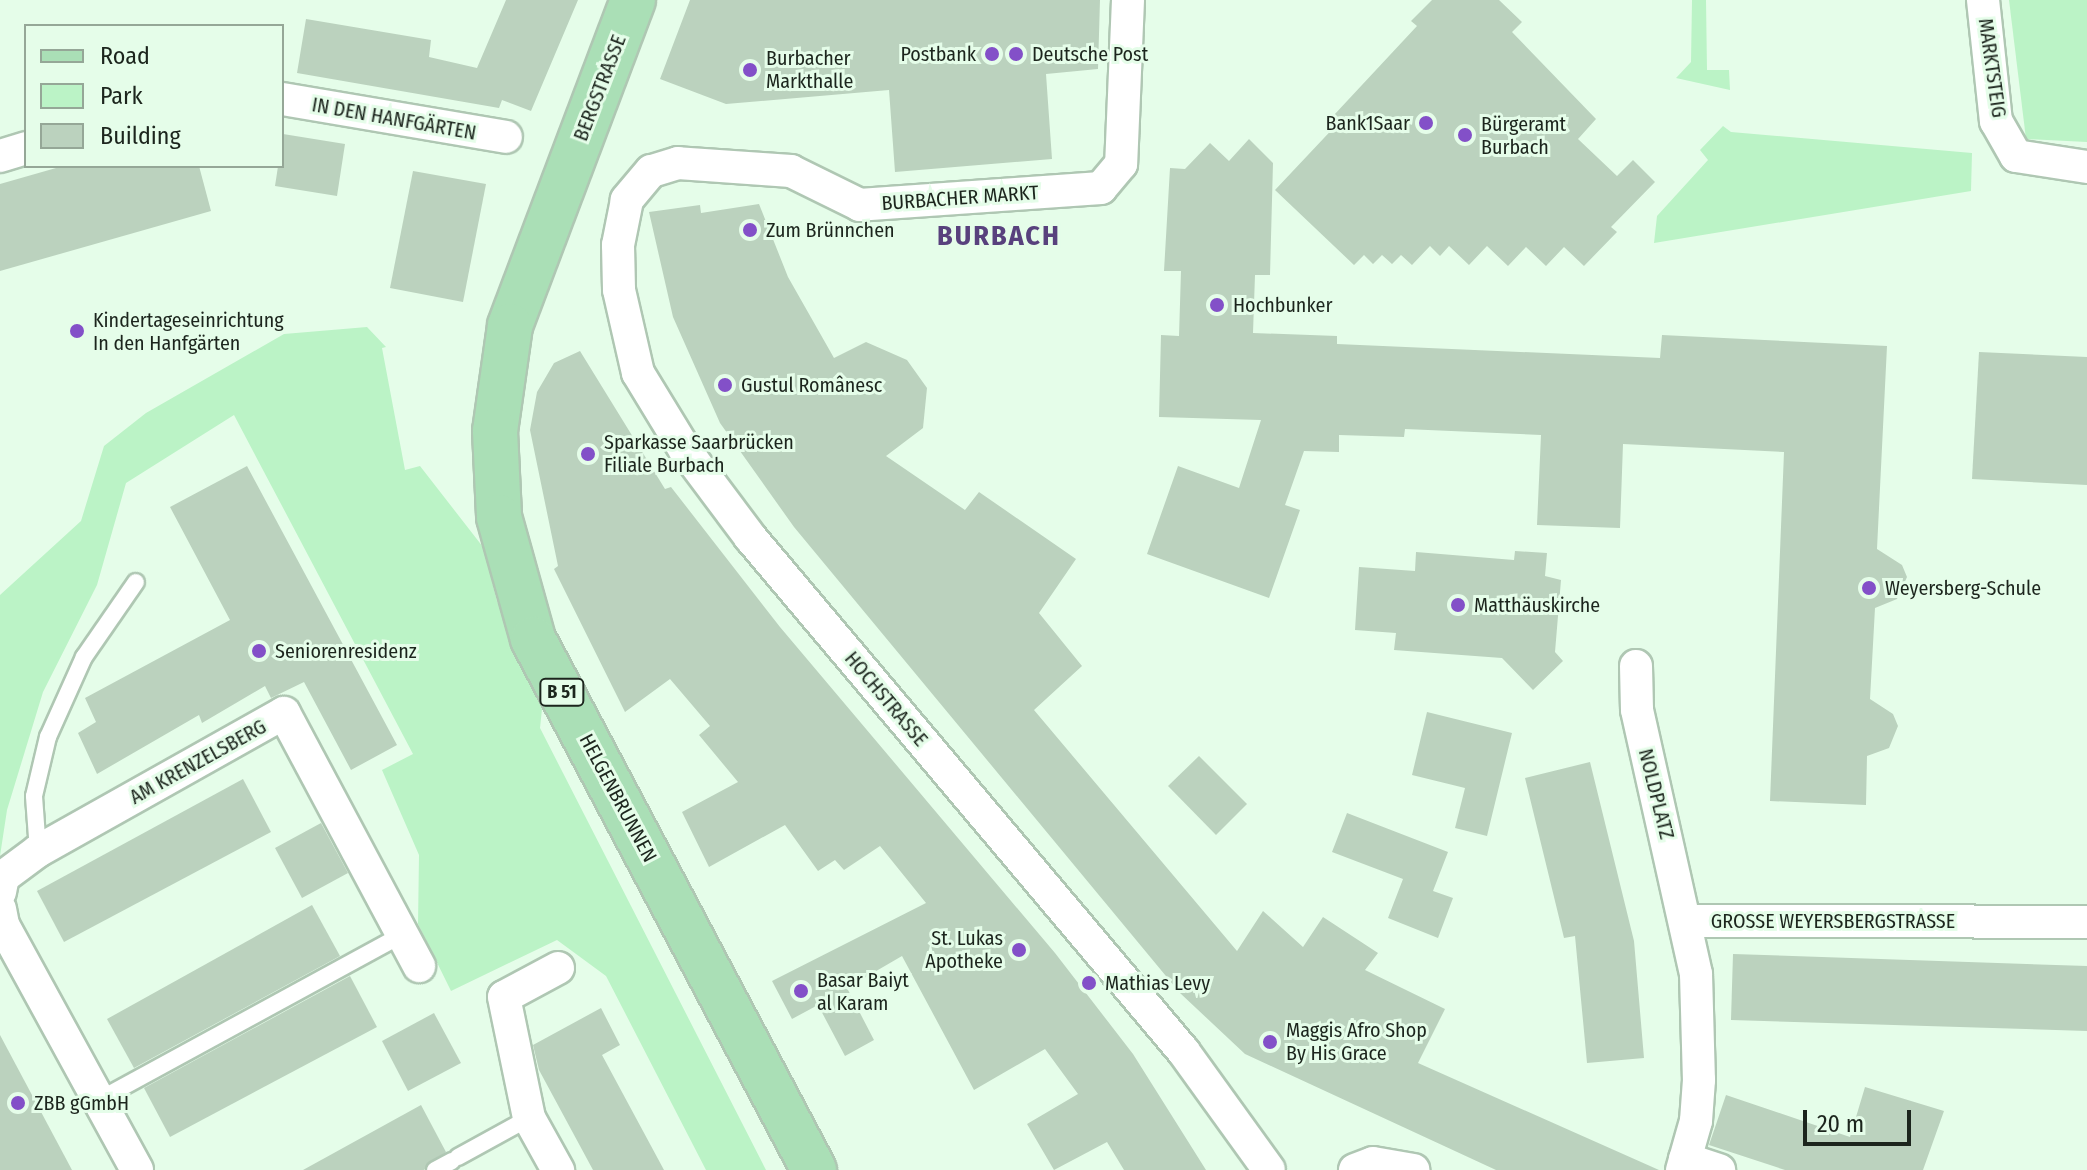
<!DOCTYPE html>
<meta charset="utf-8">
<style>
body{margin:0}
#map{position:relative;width:2087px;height:1170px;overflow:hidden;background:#e5fde9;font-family:"Fira Sans Condensed",sans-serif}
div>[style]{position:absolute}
.green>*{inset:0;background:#bbf3c6}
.building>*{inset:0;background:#bbd2be}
.roads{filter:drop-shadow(2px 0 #afc7b3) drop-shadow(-2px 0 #afc7b3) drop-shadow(0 2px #afc7b3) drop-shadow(0 -2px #afc7b3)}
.lane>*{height:16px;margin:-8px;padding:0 8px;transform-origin:8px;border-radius:8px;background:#fff}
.street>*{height:32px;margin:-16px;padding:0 16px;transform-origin:16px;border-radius:16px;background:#fff}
.primary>*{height:44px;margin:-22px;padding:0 22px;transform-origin:22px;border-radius:22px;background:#aadfb6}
.dots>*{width:22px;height:22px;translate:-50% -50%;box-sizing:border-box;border:4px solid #e5fde9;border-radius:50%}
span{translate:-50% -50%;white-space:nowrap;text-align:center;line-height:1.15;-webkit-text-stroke:6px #e5fde9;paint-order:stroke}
.shield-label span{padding:2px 6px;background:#e5fde9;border:2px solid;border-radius:6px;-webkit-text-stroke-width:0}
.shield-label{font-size:18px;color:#1c251d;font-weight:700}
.poi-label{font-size:20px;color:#1c251d}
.right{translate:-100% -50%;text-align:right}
.left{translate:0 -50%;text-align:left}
.street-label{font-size:20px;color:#1c251d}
.district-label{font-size:28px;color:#58417d;font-weight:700;letter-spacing:2px}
.legend{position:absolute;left:24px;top:24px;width:260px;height:144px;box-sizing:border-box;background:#e5fde9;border:2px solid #95a797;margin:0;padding:10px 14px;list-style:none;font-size:24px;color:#1c251d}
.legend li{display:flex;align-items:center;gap:16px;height:40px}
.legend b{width:40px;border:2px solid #95a797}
.scale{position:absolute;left:1803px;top:1110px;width:108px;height:36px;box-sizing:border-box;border:4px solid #1c251d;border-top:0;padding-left:10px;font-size:24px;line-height:28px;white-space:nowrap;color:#1c251d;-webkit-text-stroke:6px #e5fde9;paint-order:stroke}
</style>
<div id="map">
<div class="green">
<i style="clip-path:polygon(1692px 0,1706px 0,1707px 70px,1729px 70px,1730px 90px,1676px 78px,1691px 62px)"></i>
<i style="clip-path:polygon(2009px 0,2087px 0,2087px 142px,2026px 139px)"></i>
<i style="clip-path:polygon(1723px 126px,1731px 132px,1972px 153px,1971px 191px,1654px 243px,1657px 216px,1708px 160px,1700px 150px)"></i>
<i style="clip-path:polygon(367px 327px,386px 347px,382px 348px,405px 470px,420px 466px,483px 547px,497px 601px,542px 709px,540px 728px,766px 1170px,706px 1170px,606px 976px,557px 940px,451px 991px,418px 924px,419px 855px,382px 770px,413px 754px,234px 415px,126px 483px,97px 585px,43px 692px,7px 810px,0 856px,0 595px,81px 521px,104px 446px,146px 413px,284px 334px)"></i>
</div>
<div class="building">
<i style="clip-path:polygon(506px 0,578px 0,531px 111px,502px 100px,499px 108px,297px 73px,306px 19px,431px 40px,429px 57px,477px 68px)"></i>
<i style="clip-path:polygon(690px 0,1100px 0,1098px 69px,1046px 74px,1052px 159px,895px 172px,889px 90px,726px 104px,660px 79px)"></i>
<i style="clip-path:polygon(1432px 0,1499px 0,1522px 22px,1512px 32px,1596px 119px,1578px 139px,1617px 176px,1633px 160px,1655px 182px,1611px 227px,1617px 232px,1584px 266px,1564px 247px,1546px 266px,1526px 247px,1508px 266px,1487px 246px,1469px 265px,1449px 246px,1440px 256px,1430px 246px,1412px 265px,1401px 255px,1392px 264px,1382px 255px,1373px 264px,1364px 255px,1354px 265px,1275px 190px,1340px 121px,1334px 115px,1417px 26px,1411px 21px)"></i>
<i style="clip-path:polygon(283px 134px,345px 144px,337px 196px,275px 186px)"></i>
<i style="clip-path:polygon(1249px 139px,1273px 163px,1270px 275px,1255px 275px,1253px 333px,1337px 336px,1337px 344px,1660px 358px,1662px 335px,1887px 346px,1877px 549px,1902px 565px,1907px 577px,1897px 599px,1875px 608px,1870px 699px,1893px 714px,1898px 726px,1889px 748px,1867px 756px,1866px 805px,1770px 801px,1784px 452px,1623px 444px,1620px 528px,1537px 525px,1541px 435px,1405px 429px,1404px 437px,1339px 435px,1339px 452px,1304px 451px,1285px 505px,1300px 510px,1269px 598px,1147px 554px,1178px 466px,1239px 488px,1261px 420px,1159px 417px,1161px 335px,1179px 336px,1181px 271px,1164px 271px,1170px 168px,1185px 169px,1210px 143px,1229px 161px)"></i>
<i style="clip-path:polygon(63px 166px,199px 166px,211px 211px,0 271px,0 184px)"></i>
<i style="clip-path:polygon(413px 171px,486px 184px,463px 302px,390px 288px)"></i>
<i style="clip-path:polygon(759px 204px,788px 277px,834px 358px,866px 342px,907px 360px,927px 388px,923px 428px,886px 456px,965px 510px,979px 492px,1076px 559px,1039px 613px,1082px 666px,1034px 710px,1237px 951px,1263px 911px,1303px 947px,1323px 917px,1378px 953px,1365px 970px,1445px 1009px,1418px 1063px,1659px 1170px,1496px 1170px,1245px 1054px,1180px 993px,794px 527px,720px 423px,673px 317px,649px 212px,700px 205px,701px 213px)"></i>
<i style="clip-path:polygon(580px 351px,665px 489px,671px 487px,780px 627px,1055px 953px,1133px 1054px,1206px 1170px,1124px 1170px,1107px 1142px,1054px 1170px,1027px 1124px,1078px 1094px,1045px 1049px,974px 1090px,902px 956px,847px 988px,874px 1040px,845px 1056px,818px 1005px,792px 1019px,772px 981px,926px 903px,880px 846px,844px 870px,835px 860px,818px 871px,785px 825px,709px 867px,682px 812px,738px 782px,699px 735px,710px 726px,670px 679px,625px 712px,554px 569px,558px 566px,530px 430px,537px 392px,554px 363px)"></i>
<i style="clip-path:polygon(1979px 352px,2087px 357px,2087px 485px,1972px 479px)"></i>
<i style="clip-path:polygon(247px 466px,397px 745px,351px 770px,304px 682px,271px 698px,265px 686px,202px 723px,199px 715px,97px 774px,78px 733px,96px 722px,85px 698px,230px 620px,170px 507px)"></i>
<i style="clip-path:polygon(1515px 551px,1547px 553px,1545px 576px,1561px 580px,1555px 652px,1563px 661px,1533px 690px,1502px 658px,1394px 650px,1396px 633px,1355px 630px,1359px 567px,1415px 571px,1416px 552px,1514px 560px)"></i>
<i style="clip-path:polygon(1427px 712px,1512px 733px,1487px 836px,1455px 828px,1465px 788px,1412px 775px)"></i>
<i style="clip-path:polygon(1199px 756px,1247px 804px,1216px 835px,1168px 786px)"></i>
<i style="clip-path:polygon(1590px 762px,1634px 941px,1644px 1058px,1587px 1063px,1575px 936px,1564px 938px,1525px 778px)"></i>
<i style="clip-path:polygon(243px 779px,271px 832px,64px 942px,37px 891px)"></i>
<i style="clip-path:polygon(1347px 813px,1448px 852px,1433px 891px,1453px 898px,1438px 938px,1388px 918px,1403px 879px,1332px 852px)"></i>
<i style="clip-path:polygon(321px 823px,348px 873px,302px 898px,275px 848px)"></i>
<i style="clip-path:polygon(312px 905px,340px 956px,134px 1068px,107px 1019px)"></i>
<i style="clip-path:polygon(1733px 954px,2087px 966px,2087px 1031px,1731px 1020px)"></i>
<i style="clip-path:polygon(350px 976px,377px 1027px,170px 1137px,144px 1088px)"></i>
<i style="clip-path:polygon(601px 1008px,620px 1045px,602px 1055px,664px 1170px,593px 1170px,539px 1070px,533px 1045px)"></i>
<i style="clip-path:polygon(434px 1013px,461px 1063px,408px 1091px,382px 1041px)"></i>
<i style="clip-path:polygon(0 1035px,72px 1170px,0 1170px)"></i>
<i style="clip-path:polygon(1865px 1087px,1944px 1111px,1923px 1170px,1785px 1170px,1709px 1145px,1726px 1095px,1850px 1137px)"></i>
<i style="clip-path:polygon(421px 1105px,446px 1152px,424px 1170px,303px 1170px)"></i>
</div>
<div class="roads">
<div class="lane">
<i style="left:38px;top:851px;width:55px;rotate:-94.2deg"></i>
<i style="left:34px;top:796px;width:61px;rotate:-76.7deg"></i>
<i style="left:48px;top:737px;width:88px;rotate:-65.8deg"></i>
<i style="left:84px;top:657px;width:91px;rotate:-55.3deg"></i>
<i style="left:99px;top:1100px;width:346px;rotate:-28.6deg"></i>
<i style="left:458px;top:1157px;width:81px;rotate:-28.8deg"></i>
<i style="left:435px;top:1170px;width:19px;rotate:-28deg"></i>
</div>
<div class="street">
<i style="left:1128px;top:0;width:164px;rotate:92.4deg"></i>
<i style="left:1121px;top:164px;width:31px;rotate:130deg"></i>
<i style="left:1101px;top:188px;width:242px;rotate:176deg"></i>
<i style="left:860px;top:205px;width:77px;rotate:-153.8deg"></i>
<i style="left:791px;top:171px;width:113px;rotate:-176deg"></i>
<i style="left:678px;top:163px;width:28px;rotate:163deg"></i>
<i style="left:651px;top:171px;width:38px;rotate:130deg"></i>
<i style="left:627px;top:200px;width:46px;rotate:101.3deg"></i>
<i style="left:618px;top:245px;width:45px;rotate:88.7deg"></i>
<i style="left:619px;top:290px;width:85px;rotate:77.1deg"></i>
<i style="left:638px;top:373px;width:90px;rotate:58.6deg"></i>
<i style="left:685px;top:450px;width:109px;rotate:53.2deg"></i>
<i style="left:750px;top:537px;width:673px;rotate:49.88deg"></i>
<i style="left:1184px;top:1052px;width:145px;rotate:54.2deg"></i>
<i style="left:1983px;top:0;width:122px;rotate:83.9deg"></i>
<i style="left:1996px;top:121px;width:40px;rotate:60.3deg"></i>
<i style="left:2016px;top:156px;width:72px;rotate:8.8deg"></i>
<i style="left:282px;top:99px;width:227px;rotate:9.6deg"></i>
<i style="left:0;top:156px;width:27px;rotate:-17deg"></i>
<i style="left:1636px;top:666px;width:44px;rotate:88.7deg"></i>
<i style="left:1637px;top:710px;width:271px;rotate:77.4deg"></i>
<i style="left:1696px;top:974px;width:106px;rotate:88.4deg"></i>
<i style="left:1699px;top:1080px;width:41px;rotate:94.2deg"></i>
<i style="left:1696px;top:1121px;width:51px;rotate:105.9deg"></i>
<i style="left:0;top:892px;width:15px;rotate:-79deg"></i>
<i style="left:3px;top:877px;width:44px;rotate:-36.6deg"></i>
<i style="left:38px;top:851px;width:282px;rotate:-29.3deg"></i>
<i style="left:284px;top:713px;width:287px;rotate:61.9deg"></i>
<i style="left:0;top:909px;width:16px;rotate:79deg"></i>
<i style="left:3px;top:925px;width:279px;rotate:61.3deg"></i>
<i style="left:1687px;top:921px;width:400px;rotate:0.1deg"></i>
<i style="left:558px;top:968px;width:61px;rotate:151.8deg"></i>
<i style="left:504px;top:997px;width:124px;rotate:78.3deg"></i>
<i style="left:529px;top:1118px;width:60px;rotate:60.9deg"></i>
<i style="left:1685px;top:1159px;width:36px;rotate:18deg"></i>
<i style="left:1355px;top:1170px;width:19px;rotate:-21deg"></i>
<i style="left:1373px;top:1163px;width:41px;rotate:9.9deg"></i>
</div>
<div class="primary">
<i style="left:633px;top:0;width:348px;rotate:110.7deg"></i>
<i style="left:510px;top:326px;width:106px;rotate:98.1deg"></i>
<i style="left:495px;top:431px;width:86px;rotate:87.3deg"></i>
<i style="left:499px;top:517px;width:127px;rotate:74.4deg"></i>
<i style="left:533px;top:639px;width:601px;rotate:62.11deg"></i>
</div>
</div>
<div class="dots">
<i style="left:992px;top:54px;background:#8350c8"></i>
<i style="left:1016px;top:54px;background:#8350c8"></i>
<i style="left:750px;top:70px;background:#8350c8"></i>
<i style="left:1426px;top:123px;background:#8350c8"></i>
<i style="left:1465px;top:135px;background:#8350c8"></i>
<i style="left:750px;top:230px;background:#8350c8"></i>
<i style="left:1217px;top:305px;background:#8350c8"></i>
<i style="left:77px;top:331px;background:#8350c8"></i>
<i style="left:725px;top:385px;background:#8350c8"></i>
<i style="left:588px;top:454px;background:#8350c8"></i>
<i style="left:1869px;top:588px;background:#8350c8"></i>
<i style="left:1458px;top:605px;background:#8350c8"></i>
<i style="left:259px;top:651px;background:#8350c8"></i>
<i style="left:1019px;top:950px;background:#8350c8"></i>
<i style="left:1089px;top:983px;background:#8350c8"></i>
<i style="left:801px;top:991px;background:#8350c8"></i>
<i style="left:1270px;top:1042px;background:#8350c8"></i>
<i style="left:18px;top:1103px;background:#8350c8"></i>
</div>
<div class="shield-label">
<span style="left:562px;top:692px">B 51</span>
</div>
<div class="poi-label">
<span class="right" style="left:976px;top:54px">Postbank</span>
<span class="left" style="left:1032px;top:54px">Deutsche Post</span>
<span class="left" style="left:766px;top:70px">Burbacher<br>Markthalle</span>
<span class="right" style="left:1410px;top:123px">Bank1Saar</span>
<span class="left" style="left:1481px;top:136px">Bürgeramt<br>Burbach</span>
<span class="left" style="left:766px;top:230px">Zum Brünnchen</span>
<span class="left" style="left:1233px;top:305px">Hochbunker</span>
<span class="left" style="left:93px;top:332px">Kindertageseinrichtung<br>In den Hanfgärten</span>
<span class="left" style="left:741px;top:385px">Gustul Românesc</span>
<span class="left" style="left:604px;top:454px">Sparkasse Saarbrücken<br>Filiale Burbach</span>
<span class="left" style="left:1885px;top:588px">Weyersberg-Schule</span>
<span class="left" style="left:1474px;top:605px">Matthäuskirche</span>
<span class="left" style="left:275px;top:651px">Seniorenresidenz</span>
<span class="right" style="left:1003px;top:950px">St. Lukas<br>Apotheke</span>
<span class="left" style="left:817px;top:992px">Basar Baiyt<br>al Karam</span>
<span class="left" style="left:1105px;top:983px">Mathias Levy</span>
<span class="left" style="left:1286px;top:1042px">Maggis Afro Shop<br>By His Grace</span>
<span class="left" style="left:34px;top:1103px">ZBB gGmbH</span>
</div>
<div class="street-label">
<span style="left:1992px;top:68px;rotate:82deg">MARKTSTEIG</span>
<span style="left:600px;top:88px;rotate:-69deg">BERGSTRASSE</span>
<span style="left:394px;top:119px;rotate:10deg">IN DEN HANFGÄRTEN</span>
<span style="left:960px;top:198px;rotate:-4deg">BURBACHER MARKT</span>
<span style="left:886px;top:699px;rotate:50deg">HOCHSTRASSE</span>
<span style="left:198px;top:762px;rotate:-29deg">AM KRENZELSBERG</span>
<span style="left:1656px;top:794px;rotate:76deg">NOLDPLATZ</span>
<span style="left:618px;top:798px;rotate:62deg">HELGENBRUNNEN</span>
<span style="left:1833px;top:921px">GROSSE WEYERSBERGSTRASSE</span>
</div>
<div class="district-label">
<span style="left:999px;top:236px">BURBACH</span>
</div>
<ul class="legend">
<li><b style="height:10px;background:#aadfb6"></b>Road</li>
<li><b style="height:22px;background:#bbf3c6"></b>Park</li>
<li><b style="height:22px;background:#bbd2be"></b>Building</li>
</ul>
<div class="scale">20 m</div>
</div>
